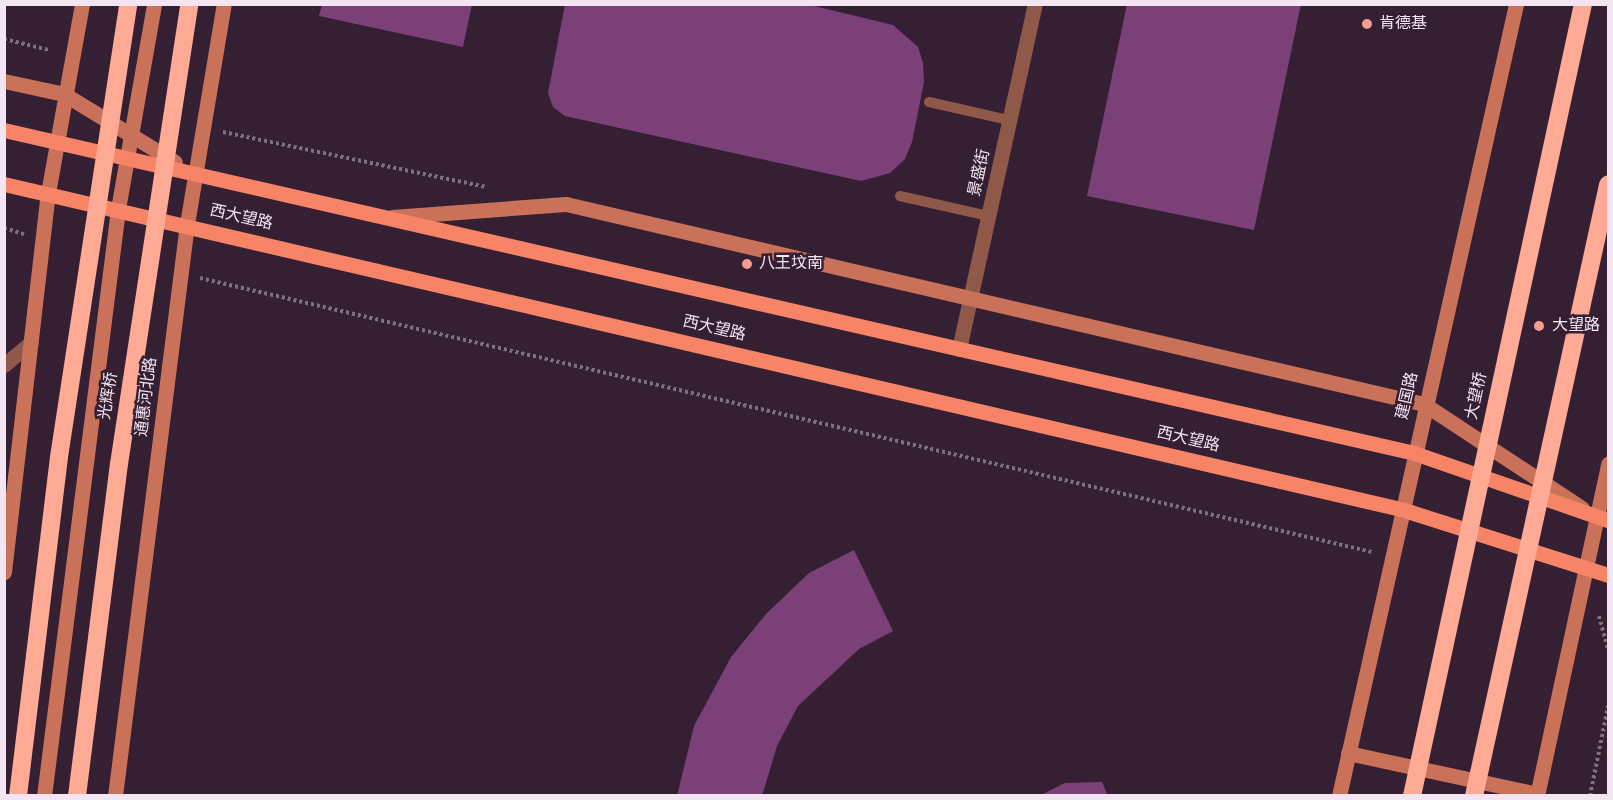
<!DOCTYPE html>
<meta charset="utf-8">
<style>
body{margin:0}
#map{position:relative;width:1613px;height:800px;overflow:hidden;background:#351f33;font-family:Overpass,"Noto Sans SC",sans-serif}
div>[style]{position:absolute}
.building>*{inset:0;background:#7c4079}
.path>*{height:4px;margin-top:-2px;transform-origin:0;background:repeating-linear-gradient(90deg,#816e7f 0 3px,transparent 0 6px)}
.lane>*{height:10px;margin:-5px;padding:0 5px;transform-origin:5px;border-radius:5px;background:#905849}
.street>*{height:15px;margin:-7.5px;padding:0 7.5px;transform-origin:7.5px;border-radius:7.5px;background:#905849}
.secondary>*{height:15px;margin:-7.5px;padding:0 7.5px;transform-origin:7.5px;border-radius:7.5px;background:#ca715a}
.primary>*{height:15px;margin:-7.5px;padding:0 7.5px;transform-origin:7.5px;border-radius:7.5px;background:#f78467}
.highway-bridge>*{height:18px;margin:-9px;padding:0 9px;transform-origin:9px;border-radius:9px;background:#feaa95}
.dots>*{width:16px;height:16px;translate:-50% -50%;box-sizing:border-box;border:3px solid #351f33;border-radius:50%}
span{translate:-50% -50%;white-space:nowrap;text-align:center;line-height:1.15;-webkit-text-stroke:5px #351f33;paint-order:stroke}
.poi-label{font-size:16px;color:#f3e5f1}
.left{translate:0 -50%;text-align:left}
.street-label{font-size:16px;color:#f3e5f1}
.frame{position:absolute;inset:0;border:6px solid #f3e5f1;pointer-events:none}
</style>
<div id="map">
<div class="building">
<i style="clip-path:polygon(322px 4px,472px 4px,463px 47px,319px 16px)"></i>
<i style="clip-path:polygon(565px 4px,806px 4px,893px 25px,918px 47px,923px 63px,924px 82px,912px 142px,905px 159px,890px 173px,861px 181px,565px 116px,553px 107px,548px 93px)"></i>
<i style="clip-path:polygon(1127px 4px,1301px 4px,1254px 230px,1087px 196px)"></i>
<i style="clip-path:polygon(854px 550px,893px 631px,859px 649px,798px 706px,777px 746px,762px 796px,677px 796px,694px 726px,731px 657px,766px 614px,809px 573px)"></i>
<i style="clip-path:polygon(1102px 782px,1108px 796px,1039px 796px,1065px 783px)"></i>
</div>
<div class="path">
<i style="left:4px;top:39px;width:46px;rotate:13.7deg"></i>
<i style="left:223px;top:132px;width:269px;rotate:11.8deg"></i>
<i style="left:4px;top:228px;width:21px;rotate:17deg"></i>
<i style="left:200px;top:278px;width:1204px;rotate:13.16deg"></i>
<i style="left:1599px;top:616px;width:34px;rotate:75deg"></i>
<i style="left:1590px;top:796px;width:92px;rotate:-78.7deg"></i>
</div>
<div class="lane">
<i style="left:929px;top:102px;width:82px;rotate:12.7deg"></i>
<i style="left:900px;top:196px;width:91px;rotate:12.7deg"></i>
</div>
<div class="street">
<i style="left:959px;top:349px;width:353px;rotate:-77.6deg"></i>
<i style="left:4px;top:365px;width:35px;rotate:-40deg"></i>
</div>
<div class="secondary">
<i style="left:4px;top:81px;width:61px;rotate:12.2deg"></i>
<i style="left:64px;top:94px;width:130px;rotate:31.5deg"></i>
<i style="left:392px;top:217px;width:174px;rotate:-4.3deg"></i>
<i style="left:566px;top:204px;width:881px;rotate:13.12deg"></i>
<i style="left:1424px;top:404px;width:189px;rotate:33.4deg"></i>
<i style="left:4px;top:572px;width:382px;rotate:-83.4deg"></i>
<i style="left:48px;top:193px;width:192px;rotate:-79.8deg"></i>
<i style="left:1348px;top:753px;width:193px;rotate:12.2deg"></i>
<i style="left:44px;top:796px;width:592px;rotate:-82.81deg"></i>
<i style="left:118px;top:209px;width:208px;rotate:-80deg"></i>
<i style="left:115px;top:796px;width:577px;rotate:-82.83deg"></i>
<i style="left:187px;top:224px;width:223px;rotate:-80.5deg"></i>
<i style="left:1339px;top:796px;width:812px;rotate:-77.4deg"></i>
<i style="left:1537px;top:796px;width:340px;rotate:-77.9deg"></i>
</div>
<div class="primary">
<i style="left:4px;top:130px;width:1447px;rotate:12.9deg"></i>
<i style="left:1414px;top:453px;width:205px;rotate:19.1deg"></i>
<i style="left:4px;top:184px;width:1434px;rotate:13.1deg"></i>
<i style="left:1401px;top:509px;width:217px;rotate:17.7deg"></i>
</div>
<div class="highway-bridge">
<i style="left:18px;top:796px;width:341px;rotate:-83.1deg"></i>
<i style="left:59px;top:457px;width:458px;rotate:-81.3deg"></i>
<i style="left:77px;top:796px;width:335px;rotate:-82.8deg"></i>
<i style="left:119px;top:464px;width:465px;rotate:-81.3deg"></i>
<i style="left:1412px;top:796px;width:810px;rotate:-77.82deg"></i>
<i style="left:1474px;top:796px;width:626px;rotate:-77.63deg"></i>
</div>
<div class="dots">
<i style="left:1367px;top:24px;background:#f49d8c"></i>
<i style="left:747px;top:264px;background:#f49d8c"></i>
<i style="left:1539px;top:326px;background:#f49d8c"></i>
</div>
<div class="poi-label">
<span class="left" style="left:1379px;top:24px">肯德基</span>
<span class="left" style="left:759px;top:264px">八王坟南</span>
<span class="left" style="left:1552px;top:326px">大望路</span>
</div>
<div class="street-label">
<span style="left:980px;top:173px;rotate:-78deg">景盛街</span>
<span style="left:241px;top:218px;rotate:13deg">西大望路</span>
<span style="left:714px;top:329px;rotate:13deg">西大望路</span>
<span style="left:109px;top:396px;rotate:-81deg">光辉桥</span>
<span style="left:1408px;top:396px;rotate:-77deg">建国路</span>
<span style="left:1477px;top:396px;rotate:-78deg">大望桥</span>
<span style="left:147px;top:397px;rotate:-83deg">通惠河北路</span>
<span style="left:1188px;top:440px;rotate:13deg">西大望路</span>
</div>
<div class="frame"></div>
</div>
